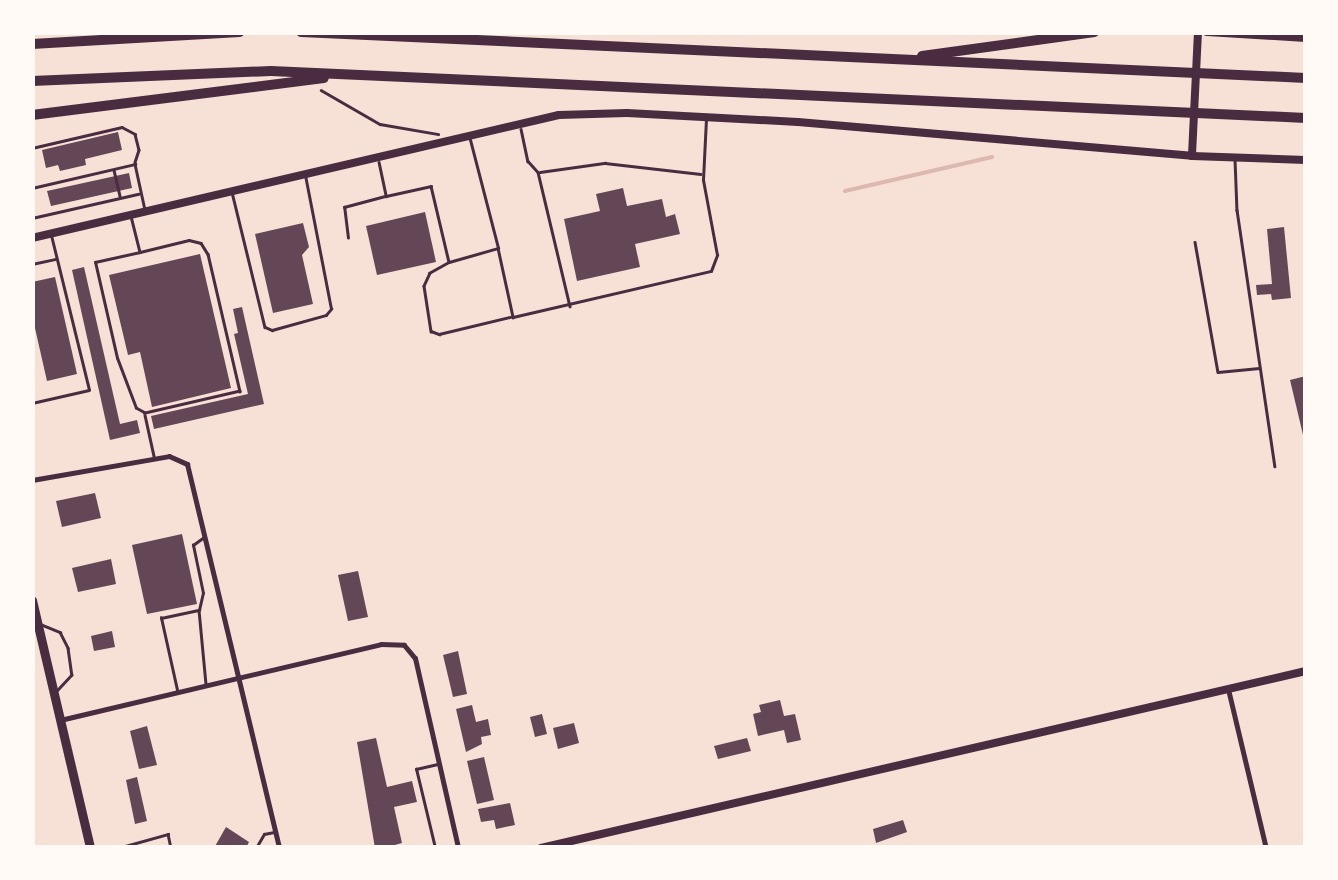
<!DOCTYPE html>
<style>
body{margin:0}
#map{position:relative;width:1338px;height:880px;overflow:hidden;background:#f7e1d7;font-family:Quicksand,sans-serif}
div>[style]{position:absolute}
.stream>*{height:4px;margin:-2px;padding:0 2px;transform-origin:2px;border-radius:2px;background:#dcb8b0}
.building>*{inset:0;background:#644757}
.path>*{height:2.5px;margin:-1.25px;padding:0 1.25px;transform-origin:1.25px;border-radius:1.25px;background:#4a2c40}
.service>*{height:2.5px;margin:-1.25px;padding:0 1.25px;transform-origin:1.25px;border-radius:1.25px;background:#4a2c40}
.minor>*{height:5px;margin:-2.5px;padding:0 2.5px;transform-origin:2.5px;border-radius:2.5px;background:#4a2c40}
.tertiary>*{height:8px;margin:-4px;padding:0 4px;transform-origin:4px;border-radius:4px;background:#4a2c40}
.secondary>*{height:8px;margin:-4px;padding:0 4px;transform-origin:4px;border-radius:4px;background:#4a2c40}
.primary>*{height:9px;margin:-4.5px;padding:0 4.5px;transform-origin:4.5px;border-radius:4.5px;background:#4a2c40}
.motorway>*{height:10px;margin:-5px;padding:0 5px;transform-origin:5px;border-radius:5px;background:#4a2c40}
span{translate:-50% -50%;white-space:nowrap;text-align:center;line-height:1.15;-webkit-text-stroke:8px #fffaf5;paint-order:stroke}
.frame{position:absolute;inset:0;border:35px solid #fffaf5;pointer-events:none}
</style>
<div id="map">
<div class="stream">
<i style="left:845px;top:191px;width:151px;rotate:-13deg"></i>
</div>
<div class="building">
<i style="clip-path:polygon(118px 132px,122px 150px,85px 159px,86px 165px,60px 171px,58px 165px,46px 168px,42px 150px)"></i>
<i style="clip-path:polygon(129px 173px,132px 188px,51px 206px,47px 191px)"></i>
<i style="clip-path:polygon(623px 188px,627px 206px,662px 199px,666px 217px,675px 214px,680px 234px,635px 244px,640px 267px,577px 281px,564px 219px,600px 211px,596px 194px)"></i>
<i style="clip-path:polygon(425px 212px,436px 262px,377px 275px,366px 226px)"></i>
<i style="clip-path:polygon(303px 223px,309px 247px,302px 255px,313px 304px,273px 313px,255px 234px)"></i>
<i style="clip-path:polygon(1284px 227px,1291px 298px,1272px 300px,1271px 294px,1257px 295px,1256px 285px,1272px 284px,1267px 229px)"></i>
<i style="clip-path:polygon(200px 254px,231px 388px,152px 407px,140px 352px,128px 355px,109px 275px)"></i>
<i style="clip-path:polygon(84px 267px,120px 424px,137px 420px,140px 433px,110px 440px,72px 270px)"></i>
<i style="clip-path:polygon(55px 277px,77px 374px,47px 381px,32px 315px,32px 282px)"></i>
<i style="clip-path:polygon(242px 307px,264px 404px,154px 429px,151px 416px,248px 394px,234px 334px,238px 333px,233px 309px)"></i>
<i style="clip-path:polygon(1306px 376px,1306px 439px,1304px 439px,1290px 380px)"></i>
<i style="clip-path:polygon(95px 493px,101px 518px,62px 527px,56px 501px)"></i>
<i style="clip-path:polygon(182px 534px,197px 604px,147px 614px,132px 545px)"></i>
<i style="clip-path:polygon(111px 559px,116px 584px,78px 592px,72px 568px)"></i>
<i style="clip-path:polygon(358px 571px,368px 617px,348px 621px,338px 575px)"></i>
<i style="clip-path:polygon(112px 631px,115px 647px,94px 651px,91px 636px)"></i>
<i style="clip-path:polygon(458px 651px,467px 694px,453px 697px,443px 655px)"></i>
<i style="clip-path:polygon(780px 700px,784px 716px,795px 714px,801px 740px,787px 743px,784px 730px,758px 736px,753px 714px,761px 712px,759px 705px)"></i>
<i style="clip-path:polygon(472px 705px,476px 722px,488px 719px,491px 735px,481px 737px,482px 744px,466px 752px,456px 709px)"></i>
<i style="clip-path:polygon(542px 714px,547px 734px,535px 737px,530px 717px)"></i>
<i style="clip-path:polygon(574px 723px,579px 743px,558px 749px,553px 728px)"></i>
<i style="clip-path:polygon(147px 726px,157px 765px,139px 769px,130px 731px)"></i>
<i style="clip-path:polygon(376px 738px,387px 787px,412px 781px,417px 802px,394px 807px,402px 843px,384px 848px,375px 848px,357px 742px)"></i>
<i style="clip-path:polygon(747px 738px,751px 751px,718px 759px,714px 746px)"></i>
<i style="clip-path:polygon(484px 757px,494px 800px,477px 804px,467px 761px)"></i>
<i style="clip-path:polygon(137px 777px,147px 821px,135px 824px,126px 780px)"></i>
<i style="clip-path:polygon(510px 803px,515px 825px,496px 829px,494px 820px,481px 822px,478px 809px)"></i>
<i style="clip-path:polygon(903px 820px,907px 832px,876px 843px,873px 829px)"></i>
<i style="clip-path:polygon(226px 827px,249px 842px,246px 848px,214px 848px)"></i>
</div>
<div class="path">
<i style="left:321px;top:90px;width:68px;rotate:30deg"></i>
<i style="left:380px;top:124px;width:59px;rotate:9.8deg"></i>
</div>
<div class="service">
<i style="left:521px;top:129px;width:33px;rotate:78deg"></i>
<i style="left:528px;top:161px;width:15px;rotate:48deg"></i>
<i style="left:538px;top:172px;width:138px;rotate:76.6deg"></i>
<i style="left:32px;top:148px;width:92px;rotate:-13.1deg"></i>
<i style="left:122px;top:127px;width:15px;rotate:28deg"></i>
<i style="left:135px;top:134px;width:16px;rotate:76deg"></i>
<i style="left:139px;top:150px;width:13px;rotate:108deg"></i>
<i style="left:1235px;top:159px;width:51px;rotate:87.8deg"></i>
<i style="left:1237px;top:210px;width:259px;rotate:81.6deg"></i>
<i style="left:379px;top:162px;width:35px;rotate:78deg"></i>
<i style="left:386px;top:196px;width:46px;rotate:-12.5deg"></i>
<i style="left:431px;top:186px;width:78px;rotate:76.7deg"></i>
<i style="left:449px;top:262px;width:51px;rotate:-15.9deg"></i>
<i style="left:498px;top:248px;width:112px;rotate:-104.5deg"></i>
<i style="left:114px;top:170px;width:27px;rotate:77deg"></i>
<i style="left:540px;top:172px;width:66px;rotate:-7.9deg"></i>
<i style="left:605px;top:163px;width:96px;rotate:6.6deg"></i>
<i style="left:32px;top:188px;width:106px;rotate:-13.1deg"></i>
<i style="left:135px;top:164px;width:47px;rotate:77.7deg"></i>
<i style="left:232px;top:192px;width:139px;rotate:76.3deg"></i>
<i style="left:265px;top:327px;width:8px;rotate:23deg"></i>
<i style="left:272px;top:330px;width:56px;rotate:-15.5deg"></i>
<i style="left:326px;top:315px;width:8px;rotate:-50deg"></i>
<i style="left:331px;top:309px;width:136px;rotate:-101deg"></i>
<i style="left:131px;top:216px;width:37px;rotate:76deg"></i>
<i style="left:140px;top:252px;width:50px;rotate:-13.8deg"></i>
<i style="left:189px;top:240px;width:12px;rotate:14deg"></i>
<i style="left:201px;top:243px;width:13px;rotate:58deg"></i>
<i style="left:208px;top:254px;width:141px;rotate:76.9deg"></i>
<i style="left:240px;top:391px;width:98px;rotate:167deg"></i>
<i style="left:145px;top:413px;width:10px;rotate:-151deg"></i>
<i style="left:136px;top:408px;width:53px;rotate:-110.8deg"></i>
<i style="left:117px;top:358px;width:98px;rotate:-102.9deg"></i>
<i style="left:95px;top:262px;width:46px;rotate:-12.5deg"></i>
<i style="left:32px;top:218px;width:109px;rotate:-12.8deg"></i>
<i style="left:348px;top:238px;width:31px;rotate:-97deg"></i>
<i style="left:344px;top:207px;width:42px;rotate:-15deg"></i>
<i style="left:1195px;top:242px;width:132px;rotate:80deg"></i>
<i style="left:1218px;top:372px;width:41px;rotate:-5.6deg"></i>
<i style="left:498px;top:248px;width:71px;rotate:77.7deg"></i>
<i style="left:513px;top:317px;width:203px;rotate:-13.1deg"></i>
<i style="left:711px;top:271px;width:17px;rotate:-69deg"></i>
<i style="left:717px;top:255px;width:76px;rotate:-100.6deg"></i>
<i style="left:703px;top:180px;width:61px;rotate:-87.2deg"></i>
<i style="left:448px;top:263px;width:21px;rotate:151deg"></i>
<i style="left:430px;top:273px;width:14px;rotate:115deg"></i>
<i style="left:424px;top:286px;width:46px;rotate:81.2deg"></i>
<i style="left:431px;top:331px;width:9px;rotate:21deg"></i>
<i style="left:439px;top:334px;width:73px;rotate:-13.5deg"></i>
<i style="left:32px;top:264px;width:24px;rotate:-12deg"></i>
<i style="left:32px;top:403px;width:58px;rotate:-12.8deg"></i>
<i style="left:89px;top:390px;width:160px;rotate:-103.8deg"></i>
<i style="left:145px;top:415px;width:42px;rotate:77.6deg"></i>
<i style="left:199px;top:610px;width:17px;rotate:-77deg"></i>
<i style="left:203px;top:593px;width:49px;rotate:-101.8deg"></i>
<i style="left:193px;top:545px;width:14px;rotate:-36deg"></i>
<i style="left:40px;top:624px;width:22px;rotate:22deg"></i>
<i style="left:60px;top:632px;width:18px;rotate:63deg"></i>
<i style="left:68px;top:648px;width:27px;rotate:82deg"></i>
<i style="left:72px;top:675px;width:22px;rotate:133deg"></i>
<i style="left:177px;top:690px;width:74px;rotate:-102.5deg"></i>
<i style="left:161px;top:618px;width:39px;rotate:-12deg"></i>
<i style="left:199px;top:610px;width:74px;rotate:84.6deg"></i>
<i style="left:118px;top:848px;width:52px;rotate:-15.6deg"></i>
<i style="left:168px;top:834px;width:14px;rotate:78deg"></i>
<i style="left:256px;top:848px;width:16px;rotate:-60deg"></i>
<i style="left:264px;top:834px;width:10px;rotate:-11deg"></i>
<i style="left:435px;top:848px;width:81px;rotate:-103.5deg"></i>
<i style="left:416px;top:769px;width:23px;rotate:-13deg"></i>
</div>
<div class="minor">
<i style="left:32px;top:480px;width:139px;rotate:-9.9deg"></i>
<i style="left:169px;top:456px;width:20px;rotate:24deg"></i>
<i style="left:187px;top:464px;width:395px;rotate:76.5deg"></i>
<i style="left:1228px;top:689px;width:163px;rotate:76.6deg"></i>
<i style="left:60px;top:720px;width:330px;rotate:-13.3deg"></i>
<i style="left:381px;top:644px;width:23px;rotate:2deg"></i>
<i style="left:404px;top:645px;width:17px;rotate:50deg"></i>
<i style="left:415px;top:658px;width:195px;rotate:77.2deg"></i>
</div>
<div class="tertiary">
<i style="left:32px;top:238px;width:541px;rotate:-13.14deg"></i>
<i style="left:559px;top:115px;width:68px;rotate:-1.7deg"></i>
<i style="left:627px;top:113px;width:171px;rotate:3deg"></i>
<i style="left:798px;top:122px;width:395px;rotate:4.9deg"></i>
<i style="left:541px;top:848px;width:785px;rotate:-13.03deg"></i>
</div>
<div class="secondary">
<i style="left:1198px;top:32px;width:124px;rotate:92.8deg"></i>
<i style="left:1192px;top:156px;width:114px;rotate:2deg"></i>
<i style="left:1207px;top:32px;width:99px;rotate:3.5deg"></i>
</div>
<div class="primary">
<i style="left:32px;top:600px;width:255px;rotate:76.8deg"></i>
</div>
<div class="motorway">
<i style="left:301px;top:32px;width:1006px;rotate:2.62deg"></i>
<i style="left:32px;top:44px;width:208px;rotate:-3.3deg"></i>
<i style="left:922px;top:56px;width:174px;rotate:-7.9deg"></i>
<i style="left:32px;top:81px;width:239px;rotate:-2.4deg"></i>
<i style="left:271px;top:71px;width:1036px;rotate:2.6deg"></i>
<i style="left:32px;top:115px;width:294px;rotate:-7.2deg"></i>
</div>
<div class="frame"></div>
</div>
